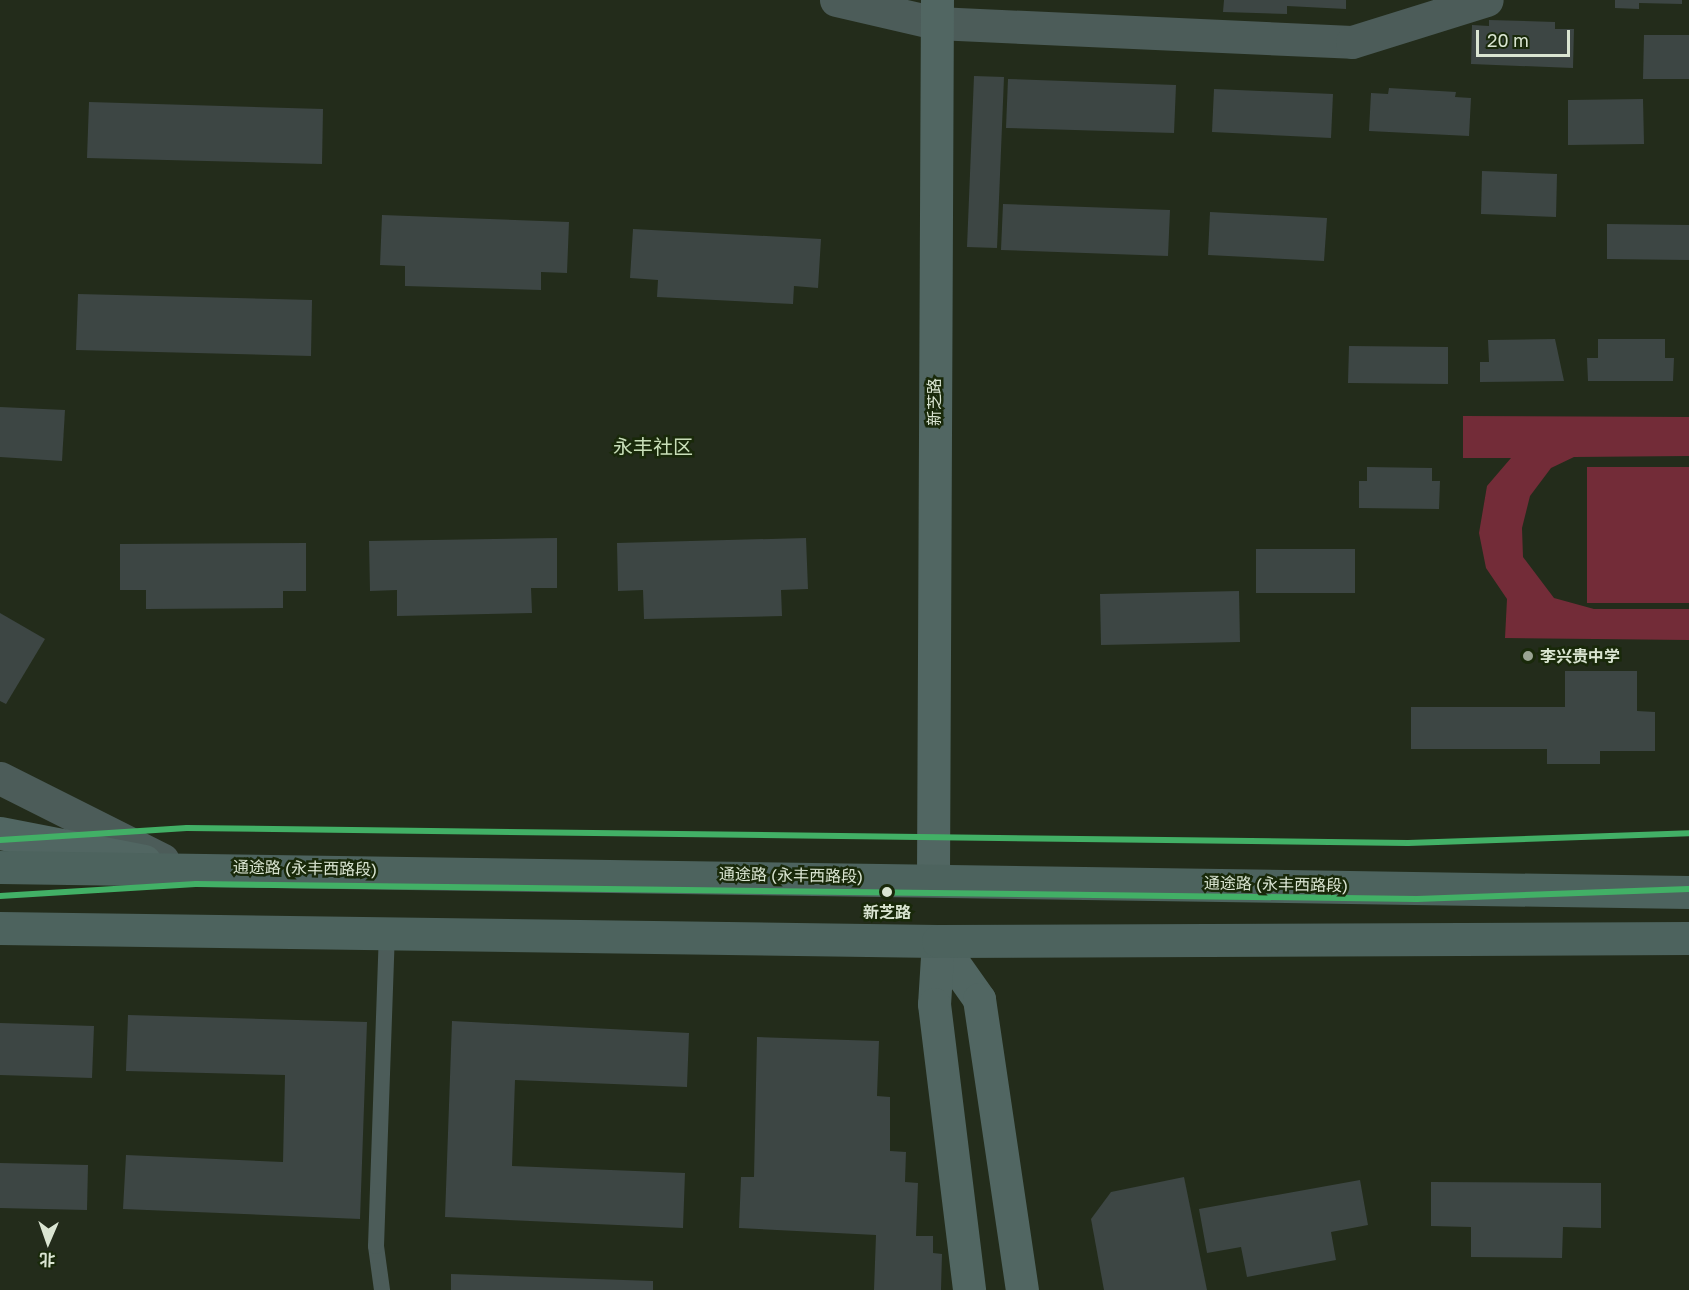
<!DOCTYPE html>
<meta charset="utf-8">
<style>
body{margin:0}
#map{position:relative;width:1689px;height:1290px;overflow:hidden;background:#232c1b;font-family:"Golos Text","Noto Sans SC",sans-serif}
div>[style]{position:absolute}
.green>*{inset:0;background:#732c38}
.building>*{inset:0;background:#3d4644}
.service>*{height:16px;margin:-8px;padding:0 8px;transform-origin:8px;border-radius:8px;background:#4c5c59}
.minor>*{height:33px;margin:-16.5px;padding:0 16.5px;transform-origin:16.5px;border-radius:16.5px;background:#4c5c59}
.tertiary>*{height:33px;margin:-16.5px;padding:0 16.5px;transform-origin:16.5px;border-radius:16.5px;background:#4c5c59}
.secondary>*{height:33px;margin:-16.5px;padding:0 16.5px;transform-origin:16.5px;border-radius:16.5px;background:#516662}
.primary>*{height:33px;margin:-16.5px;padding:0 16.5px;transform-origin:16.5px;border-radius:16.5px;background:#4d635e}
.metro-1>*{height:6px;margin:-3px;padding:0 3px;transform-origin:3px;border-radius:3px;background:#42b066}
.dots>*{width:16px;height:16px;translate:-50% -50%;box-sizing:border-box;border:3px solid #19290a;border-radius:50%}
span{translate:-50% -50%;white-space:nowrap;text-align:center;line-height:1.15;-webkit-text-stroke:5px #19290a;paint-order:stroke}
.street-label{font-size:16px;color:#dae5d2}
.poi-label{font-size:16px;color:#dae5d2;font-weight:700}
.left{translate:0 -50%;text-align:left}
.stop-label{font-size:16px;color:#dae5d2;font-weight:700}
.quarter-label{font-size:20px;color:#c8deb8}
.north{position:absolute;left:18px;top:1212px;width:60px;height:60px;-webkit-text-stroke:4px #19290a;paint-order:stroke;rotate:182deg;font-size:16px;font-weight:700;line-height:24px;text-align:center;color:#dae5d2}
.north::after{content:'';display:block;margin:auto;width:21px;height:27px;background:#dae5d2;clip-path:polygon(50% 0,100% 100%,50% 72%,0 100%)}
.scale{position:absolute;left:1476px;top:30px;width:94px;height:27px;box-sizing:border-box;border:3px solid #dae5d2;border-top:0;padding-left:8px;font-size:18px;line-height:21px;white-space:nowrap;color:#dae5d2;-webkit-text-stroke:4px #19290a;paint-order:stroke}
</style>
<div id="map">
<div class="green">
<i style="clip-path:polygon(1463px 416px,1689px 417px,1689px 456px,1574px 457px,1551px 468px,1530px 496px,1522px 528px,1523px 557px,1554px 598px,1594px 609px,1689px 609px,1689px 640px,1505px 638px,1507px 599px,1486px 568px,1479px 533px,1487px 486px,1511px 458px,1463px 458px)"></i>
<i style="clip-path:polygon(1587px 467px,1689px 467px,1689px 603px,1587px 603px)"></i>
</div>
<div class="building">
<i style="clip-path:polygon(1224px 0,1346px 0,1346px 9px,1287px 6px,1287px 14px,1223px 12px)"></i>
<i style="clip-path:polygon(1615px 0,1682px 0,1682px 4px,1639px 3px,1639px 9px,1615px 8px)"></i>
<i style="clip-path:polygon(1489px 20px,1555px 22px,1555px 29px,1574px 29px,1573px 68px,1471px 64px,1472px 25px,1489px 26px)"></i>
<i style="clip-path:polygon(1644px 35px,1689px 35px,1689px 79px,1643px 79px)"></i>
<i style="clip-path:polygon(974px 76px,1004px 77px,997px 248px,967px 247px)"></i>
<i style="clip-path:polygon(1008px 79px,1176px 85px,1174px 133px,1006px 128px)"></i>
<i style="clip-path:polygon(1389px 88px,1456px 92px,1455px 97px,1471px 98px,1469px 136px,1369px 131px,1371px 93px,1388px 94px)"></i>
<i style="clip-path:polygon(1214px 89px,1333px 94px,1331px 138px,1212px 132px)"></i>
<i style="clip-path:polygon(1643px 99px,1644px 144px,1568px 145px,1568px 100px)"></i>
<i style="clip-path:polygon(89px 102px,323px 109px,322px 164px,87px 158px)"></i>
<i style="clip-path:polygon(1482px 171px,1557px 174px,1556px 217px,1481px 214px)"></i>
<i style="clip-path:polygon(1003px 204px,1170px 210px,1168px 256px,1001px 250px)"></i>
<i style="clip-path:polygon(1210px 212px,1327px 218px,1324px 261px,1208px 255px)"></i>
<i style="clip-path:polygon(382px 215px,569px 222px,567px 273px,541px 272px,541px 290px,405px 286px,405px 266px,380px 265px)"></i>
<i style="clip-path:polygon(1607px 224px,1689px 225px,1689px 260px,1607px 259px)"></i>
<i style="clip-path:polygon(633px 229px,821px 239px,818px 288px,794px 286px,793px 304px,657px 297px,658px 280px,630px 278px)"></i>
<i style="clip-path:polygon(78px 294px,312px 300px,311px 356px,76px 350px)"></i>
<i style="clip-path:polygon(1555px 339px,1564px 381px,1480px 382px,1480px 362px,1489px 362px,1488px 340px)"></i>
<i style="clip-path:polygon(1598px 339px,1665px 339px,1665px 358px,1674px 358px,1673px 381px,1588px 381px,1587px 358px,1598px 358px)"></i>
<i style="clip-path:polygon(1349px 346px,1448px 347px,1448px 384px,1348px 383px)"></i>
<i style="clip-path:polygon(0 407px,65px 410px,62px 461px,0 457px)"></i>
<i style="clip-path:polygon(1367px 467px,1432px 468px,1432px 481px,1440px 481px,1439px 509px,1359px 508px,1359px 481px,1367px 481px)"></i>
<i style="clip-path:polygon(557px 538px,557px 588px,531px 588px,532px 613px,397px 616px,397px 590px,370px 591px,369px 541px)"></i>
<i style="clip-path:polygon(806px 538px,808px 589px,781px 590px,782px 616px,644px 619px,643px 590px,618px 591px,617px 543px)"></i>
<i style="clip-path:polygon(306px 543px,306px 591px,283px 591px,283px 608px,146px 609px,146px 590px,120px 590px,120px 544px)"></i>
<i style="clip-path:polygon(1256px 549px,1355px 549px,1355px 593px,1256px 593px)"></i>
<i style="clip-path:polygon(1239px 591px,1240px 642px,1101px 645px,1100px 594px)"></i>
<i style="clip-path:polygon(0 613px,45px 639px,6px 704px,0 701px)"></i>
<i style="clip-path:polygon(1565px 671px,1637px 671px,1637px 711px,1655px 712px,1655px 751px,1600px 751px,1600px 764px,1547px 764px,1547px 749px,1411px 749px,1411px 707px,1565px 707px)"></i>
<i style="clip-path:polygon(128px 1015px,367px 1022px,360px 1219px,123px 1209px,126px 1155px,283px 1162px,285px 1075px,126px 1071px)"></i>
<i style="clip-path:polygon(452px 1021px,689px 1033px,687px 1087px,515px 1080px,512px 1166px,685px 1173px,683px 1228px,445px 1217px)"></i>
<i style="clip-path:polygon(0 1023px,94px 1026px,92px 1078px,0 1075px)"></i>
<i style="clip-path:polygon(757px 1037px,879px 1041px,877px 1096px,890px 1097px,890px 1151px,906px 1152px,905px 1182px,918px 1183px,916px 1236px,933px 1236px,933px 1253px,942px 1254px,941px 1290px,874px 1290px,876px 1235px,739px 1228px,741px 1177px,754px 1177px)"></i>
<i style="clip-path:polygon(0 1163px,88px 1165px,87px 1210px,0 1208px)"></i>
<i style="clip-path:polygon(1184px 1177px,1207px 1290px,1104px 1290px,1091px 1219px,1111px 1192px)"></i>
<i style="clip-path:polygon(1360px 1180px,1368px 1225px,1331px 1232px,1336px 1260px,1247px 1277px,1241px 1247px,1207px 1253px,1199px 1209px)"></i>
<i style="clip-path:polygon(1431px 1182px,1601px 1183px,1601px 1228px,1563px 1227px,1562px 1258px,1471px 1257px,1471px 1227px,1431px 1226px)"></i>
<i style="clip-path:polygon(451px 1274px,653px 1281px,653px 1290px,451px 1290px)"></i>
</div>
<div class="service">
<i style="left:382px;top:1290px;width:44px;rotate:-97.8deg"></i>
<i style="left:376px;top:1246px;width:313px;rotate:-88deg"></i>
</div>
<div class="minor">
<i style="left:836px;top:0;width:103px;rotate:13deg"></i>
<i style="left:936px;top:23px;width:416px;rotate:2.6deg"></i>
<i style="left:1352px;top:42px;width:141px;rotate:-17.3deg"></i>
</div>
<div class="tertiary">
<i style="left:0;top:778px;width:182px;rotate:26.7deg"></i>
</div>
<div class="secondary">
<i style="left:0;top:833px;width:147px;rotate:11deg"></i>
<i style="left:933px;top:877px;width:877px;rotate:-89.74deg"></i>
<i style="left:938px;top:941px;width:71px;rotate:54.7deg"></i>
<i style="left:979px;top:999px;width:294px;rotate:81.6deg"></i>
<i style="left:938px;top:941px;width:63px;rotate:93.6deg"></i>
<i style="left:934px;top:1004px;width:288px;rotate:83deg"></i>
</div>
<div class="primary">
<i style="left:0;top:867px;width:1689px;rotate:0.85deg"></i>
<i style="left:0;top:928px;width:938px;rotate:0.79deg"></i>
<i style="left:938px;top:941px;width:751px;rotate:-0.23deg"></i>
</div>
<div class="metro-1">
<i style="left:0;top:840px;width:187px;rotate:-3.7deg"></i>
<i style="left:187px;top:828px;width:1221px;rotate:0.7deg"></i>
<i style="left:1408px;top:843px;width:281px;rotate:-2deg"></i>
<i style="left:0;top:896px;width:196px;rotate:-3.5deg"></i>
<i style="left:196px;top:884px;width:1221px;rotate:0.7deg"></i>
<i style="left:1417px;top:899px;width:272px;rotate:-2.1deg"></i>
</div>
<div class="dots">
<i style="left:1528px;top:656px;background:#9aa492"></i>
<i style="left:887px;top:892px;background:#dae5d2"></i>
</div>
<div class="street-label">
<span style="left:934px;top:402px;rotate:-90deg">新芝路</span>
<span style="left:305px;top:868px;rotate:1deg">通途路 (永丰西路段)</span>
<span style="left:791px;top:875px;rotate:1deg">通途路 (永丰西路段)</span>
<span style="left:1276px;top:884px;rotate:1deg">通途路 (永丰西路段)</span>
</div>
<div class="poi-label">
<span class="left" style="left:1540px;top:656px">李兴贵中学</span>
</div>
<div class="stop-label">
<span style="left:887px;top:912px">新芝路</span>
</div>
<div class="quarter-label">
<span style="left:653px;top:446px">永丰社区</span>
</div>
<div class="north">北</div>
<div class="scale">20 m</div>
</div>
